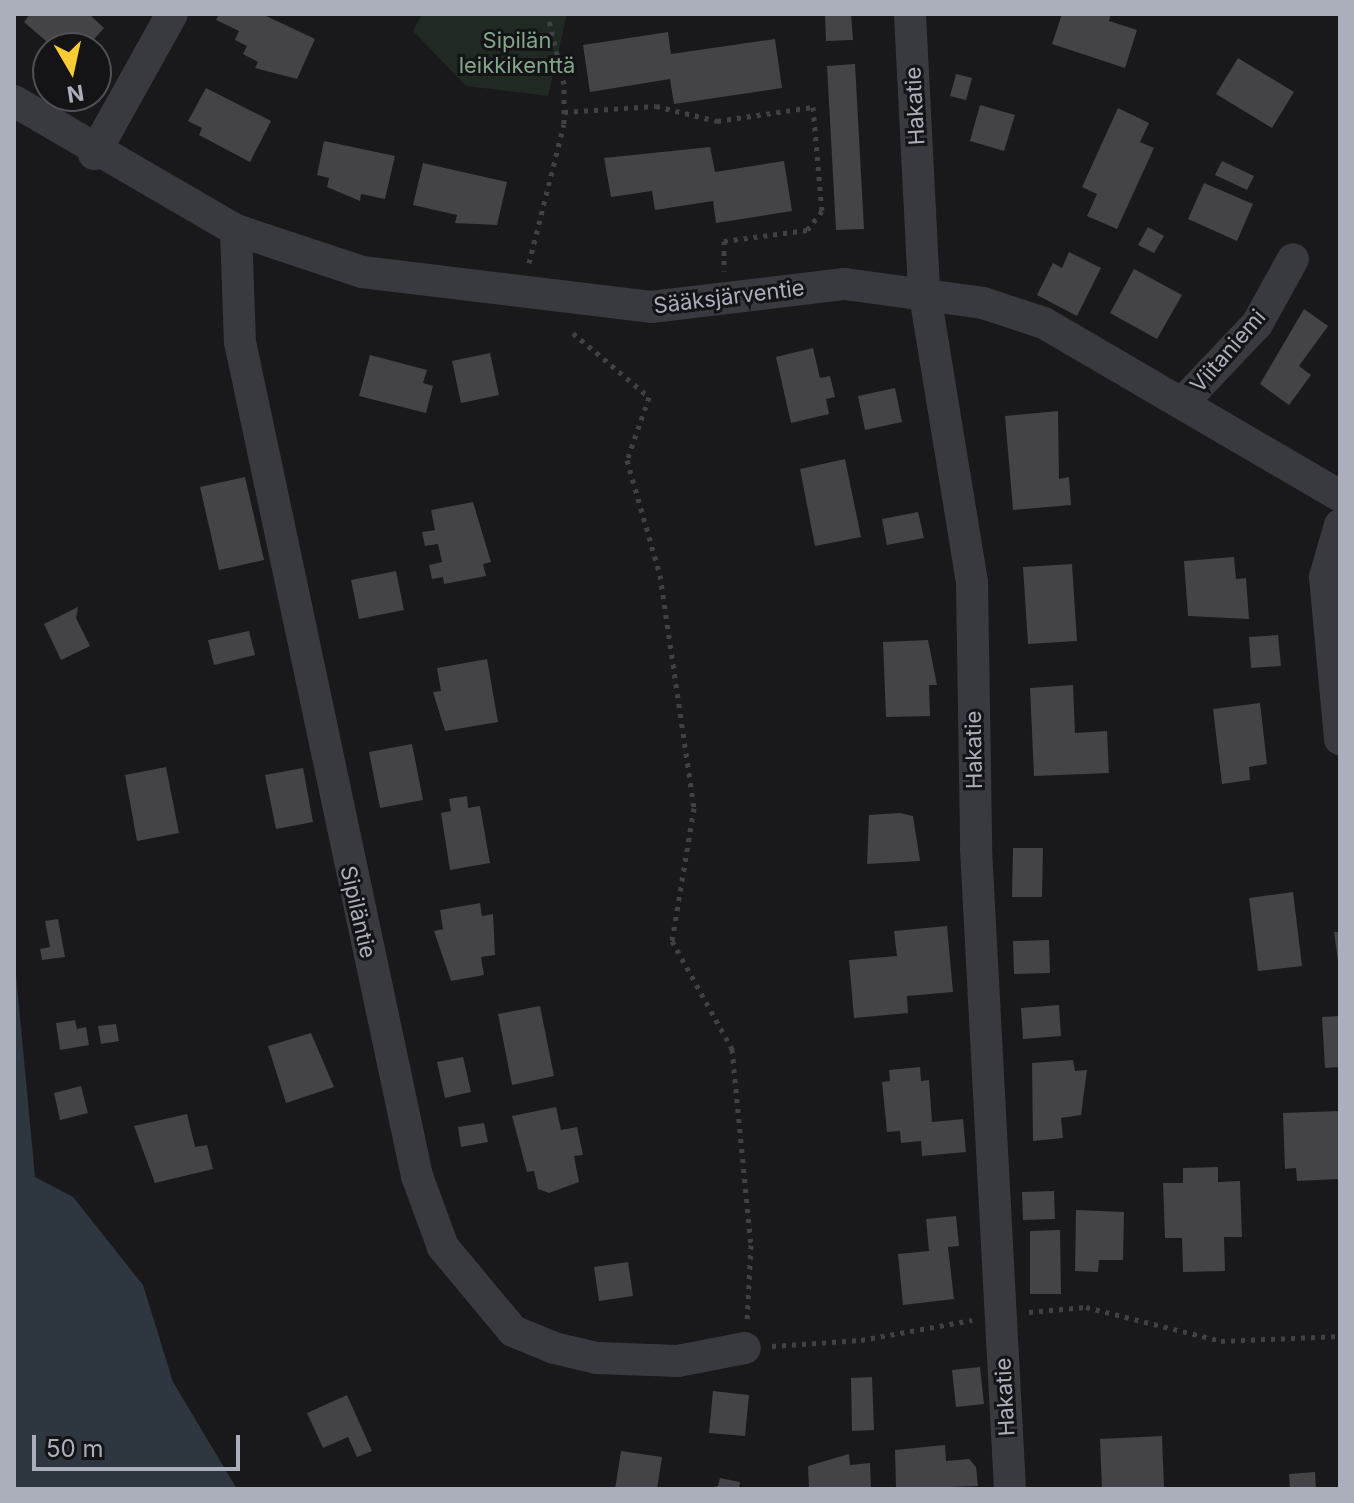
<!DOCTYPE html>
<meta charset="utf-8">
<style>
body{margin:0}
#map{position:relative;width:1354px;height:1503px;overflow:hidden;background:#19191b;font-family:Inter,sans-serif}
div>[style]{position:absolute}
.green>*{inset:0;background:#202922}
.water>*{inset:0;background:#2e3640}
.building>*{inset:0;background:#434348}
.path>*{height:5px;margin-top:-2.5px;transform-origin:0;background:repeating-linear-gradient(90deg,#3f4147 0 4px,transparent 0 10px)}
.minor>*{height:32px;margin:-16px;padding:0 16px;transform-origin:16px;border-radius:16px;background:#393a40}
span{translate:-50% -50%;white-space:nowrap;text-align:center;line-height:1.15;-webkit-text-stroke:6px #141316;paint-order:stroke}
.park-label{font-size:22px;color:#81a688}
.street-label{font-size:22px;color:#abaebb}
.frame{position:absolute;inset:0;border:16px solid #abaebb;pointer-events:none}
.north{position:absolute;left:32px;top:32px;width:80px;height:80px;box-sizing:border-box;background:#141316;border:2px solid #505158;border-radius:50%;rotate:171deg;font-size:22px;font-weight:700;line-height:32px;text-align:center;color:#abaebb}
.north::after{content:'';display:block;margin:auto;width:28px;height:36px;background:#f8cc33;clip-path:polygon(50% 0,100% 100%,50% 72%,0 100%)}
.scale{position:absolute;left:32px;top:1435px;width:208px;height:36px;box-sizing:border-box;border:4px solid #abaebb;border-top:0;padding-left:10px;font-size:24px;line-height:28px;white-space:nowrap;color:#abaebb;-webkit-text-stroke:6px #141316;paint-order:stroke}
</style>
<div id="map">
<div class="green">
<i style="clip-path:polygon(422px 14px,567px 14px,548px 96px,466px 86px,413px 31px)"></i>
</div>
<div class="water">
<i style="clip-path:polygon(14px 953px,35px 1177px,73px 1197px,143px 1285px,173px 1382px,237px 1489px,14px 1489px)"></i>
</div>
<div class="building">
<i style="clip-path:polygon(30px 14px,89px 14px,104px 28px,86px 48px,54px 48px,24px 22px)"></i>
<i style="clip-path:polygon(219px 14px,262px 14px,315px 39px,297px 79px,255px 68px,258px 62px,243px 54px,247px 46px,235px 40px,239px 31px,216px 20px)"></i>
<i style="clip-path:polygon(825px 14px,851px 14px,853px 40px,826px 41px)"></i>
<i style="clip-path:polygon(1062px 14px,1111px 14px,1109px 21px,1137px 30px,1125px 68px,1052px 44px)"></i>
<i style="clip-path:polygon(668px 32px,671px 54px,775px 39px,782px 88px,674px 104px,670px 79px,590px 92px,583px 45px)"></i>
<i style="clip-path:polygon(1238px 58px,1294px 92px,1272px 128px,1216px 94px)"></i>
<i style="clip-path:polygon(855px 64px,864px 229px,836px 230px,827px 66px)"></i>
<i style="clip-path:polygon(956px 74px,972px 78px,966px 100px,950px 96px)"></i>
<i style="clip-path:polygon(206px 88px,271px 121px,250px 162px,199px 135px,202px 128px,188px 121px)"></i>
<i style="clip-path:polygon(980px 105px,1015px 115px,1004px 151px,970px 141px)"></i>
<i style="clip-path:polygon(1118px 108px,1149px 123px,1140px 142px,1154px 148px,1117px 229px,1087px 216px,1097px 194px,1082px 187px)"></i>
<i style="clip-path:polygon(324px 141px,395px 156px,385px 199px,361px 194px,360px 201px,327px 187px,329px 178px,317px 175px)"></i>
<i style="clip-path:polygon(710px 147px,715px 172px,784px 161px,792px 211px,716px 223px,713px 201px,655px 210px,652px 191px,611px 197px,604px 158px)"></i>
<i style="clip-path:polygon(1222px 161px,1254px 176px,1247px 190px,1215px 175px)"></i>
<i style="clip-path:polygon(423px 163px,507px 182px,497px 225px,455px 223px,457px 215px,413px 205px)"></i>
<i style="clip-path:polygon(1204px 183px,1253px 204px,1237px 241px,1188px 219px)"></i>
<i style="clip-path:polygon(1148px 227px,1164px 236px,1154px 253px,1138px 245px)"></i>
<i style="clip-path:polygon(1069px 252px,1101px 268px,1077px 316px,1037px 295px,1053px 263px,1062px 268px)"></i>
<i style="clip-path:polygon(1134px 269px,1182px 295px,1157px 339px,1110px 313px)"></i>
<i style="clip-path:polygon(1304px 309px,1328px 326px,1299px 366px,1311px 375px,1289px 405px,1260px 384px)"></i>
<i style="clip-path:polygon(813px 348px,820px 378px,830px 376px,835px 397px,826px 399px,829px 414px,791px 423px,776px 357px)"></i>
<i style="clip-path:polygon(490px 353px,499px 395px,461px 403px,452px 361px)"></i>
<i style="clip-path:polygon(370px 355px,427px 370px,423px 383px,433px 386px,426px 413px,359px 396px)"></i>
<i style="clip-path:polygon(895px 388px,902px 422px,865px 430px,858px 396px)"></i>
<i style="clip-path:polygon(1058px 411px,1059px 479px,1069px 477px,1071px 505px,1013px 510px,1005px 416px)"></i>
<i style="clip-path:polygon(845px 459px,861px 537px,815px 546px,800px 469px)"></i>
<i style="clip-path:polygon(245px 477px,264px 560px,219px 570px,200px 487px)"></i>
<i style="clip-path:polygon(473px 502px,491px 562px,483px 564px,486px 576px,444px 584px,443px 577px,432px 579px,429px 565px,442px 562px,438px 544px,425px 546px,422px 532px,435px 530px,431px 510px)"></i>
<i style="clip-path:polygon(918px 512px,924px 538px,887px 545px,882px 519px)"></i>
<i style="clip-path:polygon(1234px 557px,1236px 579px,1246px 578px,1249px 619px,1188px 616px,1184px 561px)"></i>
<i style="clip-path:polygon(1072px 564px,1077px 641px,1028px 644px,1023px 567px)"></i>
<i style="clip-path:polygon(396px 571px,404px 610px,359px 619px,351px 580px)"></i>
<i style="clip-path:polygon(78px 607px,76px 618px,90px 646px,61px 660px,44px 624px)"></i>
<i style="clip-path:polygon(249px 631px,255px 655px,214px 665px,208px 640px)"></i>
<i style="clip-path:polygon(1278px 635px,1281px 666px,1251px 668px,1249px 637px)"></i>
<i style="clip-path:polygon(928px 640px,937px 685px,929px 685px,930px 716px,886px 717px,883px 642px)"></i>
<i style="clip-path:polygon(487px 659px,498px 722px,445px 731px,433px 692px,441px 691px,437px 668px)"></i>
<i style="clip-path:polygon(1073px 685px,1075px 733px,1107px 731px,1109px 773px,1034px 776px,1030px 688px)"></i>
<i style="clip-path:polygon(1260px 703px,1267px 764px,1249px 767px,1250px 780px,1222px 784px,1213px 709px)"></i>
<i style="clip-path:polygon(412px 744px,423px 800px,380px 808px,369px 752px)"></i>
<i style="clip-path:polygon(166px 767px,179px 833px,137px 841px,125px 775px)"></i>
<i style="clip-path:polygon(303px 768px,313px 822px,276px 829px,265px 775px)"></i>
<i style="clip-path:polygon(467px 796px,468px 808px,480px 806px,490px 863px,450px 870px,441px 813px,451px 811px,449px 799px)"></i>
<i style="clip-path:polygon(900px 813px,913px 816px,920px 861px,867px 864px,869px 815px)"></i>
<i style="clip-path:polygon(1013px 848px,1043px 848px,1042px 897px,1012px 897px)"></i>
<i style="clip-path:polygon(1293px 892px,1302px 966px,1258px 971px,1249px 898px)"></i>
<i style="clip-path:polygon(480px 903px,482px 916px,493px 914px,495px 955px,481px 957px,484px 975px,451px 981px,434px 931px,443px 929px,440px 910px)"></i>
<i style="clip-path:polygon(58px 919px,65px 957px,42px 960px,40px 949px,50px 947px,45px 921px)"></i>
<i style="clip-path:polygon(947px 926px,953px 992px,907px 996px,908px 1013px,854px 1018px,849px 960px,897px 956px,894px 931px)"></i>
<i style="clip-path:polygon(1334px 932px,1340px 932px,1340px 961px,1338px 961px)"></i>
<i style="clip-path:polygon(1049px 940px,1050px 973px,1014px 974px,1013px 941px)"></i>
<i style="clip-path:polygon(1059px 1005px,1061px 1036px,1023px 1039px,1021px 1008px)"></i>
<i style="clip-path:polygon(540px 1006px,554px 1076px,512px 1085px,498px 1014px)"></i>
<i style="clip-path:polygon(1340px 1016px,1340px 1067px,1325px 1068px,1322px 1017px)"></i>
<i style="clip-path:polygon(75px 1020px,77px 1029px,86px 1027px,89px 1045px,60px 1050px,56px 1023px)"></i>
<i style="clip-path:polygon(116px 1024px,119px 1041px,101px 1044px,98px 1026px)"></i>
<i style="clip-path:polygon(311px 1033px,334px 1087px,286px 1103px,268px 1046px)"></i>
<i style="clip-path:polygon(463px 1057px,471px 1092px,445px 1098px,437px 1062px)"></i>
<i style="clip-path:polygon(1073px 1060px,1075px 1071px,1087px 1070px,1081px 1115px,1061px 1118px,1063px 1138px,1033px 1141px,1032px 1063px)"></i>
<i style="clip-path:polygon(920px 1067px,921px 1081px,929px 1080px,932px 1122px,963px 1119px,966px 1152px,922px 1156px,921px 1141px,901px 1143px,900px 1131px,887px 1132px,882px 1082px,890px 1081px,889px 1070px)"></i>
<i style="clip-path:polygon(81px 1086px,88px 1113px,60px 1120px,54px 1093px)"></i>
<i style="clip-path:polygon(556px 1107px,561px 1130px,577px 1127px,583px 1155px,574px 1156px,579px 1182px,549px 1193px,538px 1189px,534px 1171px,527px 1172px,512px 1116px)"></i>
<i style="clip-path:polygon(1340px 1111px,1340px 1179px,1297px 1181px,1296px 1168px,1285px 1169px,1283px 1113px)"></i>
<i style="clip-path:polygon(187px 1114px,195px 1147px,207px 1145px,213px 1169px,155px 1183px,134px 1126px)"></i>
<i style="clip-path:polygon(484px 1123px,488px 1142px,461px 1147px,458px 1127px)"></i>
<i style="clip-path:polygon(1218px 1167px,1218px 1182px,1240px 1181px,1242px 1237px,1224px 1237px,1225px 1271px,1183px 1272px,1182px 1238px,1165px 1238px,1163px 1183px,1183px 1183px,1183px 1168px)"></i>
<i style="clip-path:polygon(1054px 1191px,1055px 1219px,1023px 1220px,1022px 1192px)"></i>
<i style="clip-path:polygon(1076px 1210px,1124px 1212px,1123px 1260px,1099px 1260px,1098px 1272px,1075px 1271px)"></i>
<i style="clip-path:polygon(956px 1216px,959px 1246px,948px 1247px,954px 1299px,903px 1305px,898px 1254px,929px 1251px,926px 1219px)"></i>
<i style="clip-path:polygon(1060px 1230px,1061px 1294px,1030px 1294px,1030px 1231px)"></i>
<i style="clip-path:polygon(628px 1262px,633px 1296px,599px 1301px,594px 1267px)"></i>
<i style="clip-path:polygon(980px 1367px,984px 1404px,956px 1407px,952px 1370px)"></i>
<i style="clip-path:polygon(872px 1377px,874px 1430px,852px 1431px,851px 1378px)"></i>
<i style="clip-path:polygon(713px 1391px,749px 1395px,745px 1436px,709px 1433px)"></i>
<i style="clip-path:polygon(347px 1395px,372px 1451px,357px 1457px,348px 1437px,323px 1448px,307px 1413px)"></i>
<i style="clip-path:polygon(1162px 1436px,1164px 1489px,1102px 1489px,1100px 1439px)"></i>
<i style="clip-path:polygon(945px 1445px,946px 1461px,969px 1459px,976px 1467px,978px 1486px,896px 1489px,895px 1450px)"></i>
<i style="clip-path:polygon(621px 1451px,662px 1457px,657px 1489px,615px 1489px)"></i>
<i style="clip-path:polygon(849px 1454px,850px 1465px,870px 1463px,871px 1489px,809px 1489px,808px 1466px)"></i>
<i style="clip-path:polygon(1315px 1472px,1316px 1489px,1290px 1489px,1289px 1474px)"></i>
<i style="clip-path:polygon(720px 1478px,740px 1482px,739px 1489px,704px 1489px,718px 1486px)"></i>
</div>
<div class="path">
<i style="left:564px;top:112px;width:92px;rotate:-3.7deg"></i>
<i style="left:656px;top:106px;width:63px;rotate:13.8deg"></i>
<i style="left:717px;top:121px;width:97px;rotate:-8.3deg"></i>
<i style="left:813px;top:107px;width:104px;rotate:85.1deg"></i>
<i style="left:822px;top:211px;width:24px;rotate:128deg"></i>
<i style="left:807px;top:230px;width:84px;rotate:172.5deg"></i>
<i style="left:724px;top:241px;width:30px;rotate:90deg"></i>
<i style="left:529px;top:263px;width:143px;rotate:-75.9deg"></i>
<i style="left:564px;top:124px;width:40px;rotate:-90deg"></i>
<i style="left:564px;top:84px;width:70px;rotate:-103.2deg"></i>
<i style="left:573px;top:333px;width:99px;rotate:40.1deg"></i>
<i style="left:649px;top:397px;width:67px;rotate:109.2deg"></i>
<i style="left:627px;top:460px;width:120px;rotate:74deg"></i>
<i style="left:660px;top:575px;width:235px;rotate:81.7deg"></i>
<i style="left:694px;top:808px;width:135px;rotate:99.4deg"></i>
<i style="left:672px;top:941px;width:124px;rotate:60.9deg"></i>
<i style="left:732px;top:1049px;width:197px;rotate:84.5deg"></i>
<i style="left:751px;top:1245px;width:76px;rotate:93deg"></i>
<i style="left:1029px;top:1312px;width:57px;rotate:-5deg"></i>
<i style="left:1086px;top:1307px;width:139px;rotate:14.1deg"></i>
<i style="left:1221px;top:1341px;width:119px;rotate:-2.4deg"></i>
<i style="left:772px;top:1346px;width:89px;rotate:-3.9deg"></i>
<i style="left:861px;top:1340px;width:113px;rotate:-10.2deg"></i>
</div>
<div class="minor">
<i style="left:910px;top:14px;width:275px;rotate:87.1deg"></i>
<i style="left:924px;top:289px;width:297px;rotate:80.7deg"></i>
<i style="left:972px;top:582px;width:267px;rotate:89.1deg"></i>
<i style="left:976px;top:849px;width:641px;rotate:86.96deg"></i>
<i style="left:14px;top:101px;width:257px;rotate:30.2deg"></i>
<i style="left:236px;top:230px;width:133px;rotate:18.4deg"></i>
<i style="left:362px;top:272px;width:291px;rotate:6.9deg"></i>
<i style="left:651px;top:307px;width:195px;rotate:-6.8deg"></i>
<i style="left:845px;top:284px;width:139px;rotate:7.8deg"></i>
<i style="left:983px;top:303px;width:64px;rotate:18.2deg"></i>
<i style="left:1044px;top:323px;width:343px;rotate:30.3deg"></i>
<i style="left:94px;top:154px;width:160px;rotate:-60.9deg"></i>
<i style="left:236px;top:230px;width:112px;rotate:88deg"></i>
<i style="left:240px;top:342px;width:853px;rotate:78.02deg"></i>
<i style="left:417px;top:1176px;width:76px;rotate:69.9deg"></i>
<i style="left:443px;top:1247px;width:109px;rotate:50.2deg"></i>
<i style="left:513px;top:1331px;width:44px;rotate:22.5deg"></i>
<i style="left:554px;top:1348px;width:44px;rotate:13.1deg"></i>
<i style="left:597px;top:1358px;width:81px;rotate:2.1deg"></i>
<i style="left:678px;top:1361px;width:68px;rotate:-11deg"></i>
<i style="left:1184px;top:401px;width:106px;rotate:-46.5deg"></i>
<i style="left:1257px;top:324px;width:74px;rotate:-61deg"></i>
<i style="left:1340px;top:525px;width:54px;rotate:106.1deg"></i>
<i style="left:1325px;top:577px;width:163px;rotate:84.7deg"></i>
</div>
<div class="park-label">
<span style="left:517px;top:53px">Sipilän<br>leikkikenttä</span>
</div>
<div class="street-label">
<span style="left:915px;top:106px;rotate:-93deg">Hakatie</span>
<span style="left:729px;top:297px;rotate:-7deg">Sääksjärventie</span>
<span style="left:1228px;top:351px;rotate:-49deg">Viitaniemi</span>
<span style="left:974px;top:750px;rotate:-91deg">Hakatie</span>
<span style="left:358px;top:912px;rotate:77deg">Sipiläntie</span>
<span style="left:1005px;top:1397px;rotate:-93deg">Hakatie</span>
</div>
<div class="frame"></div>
<div class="north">N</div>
<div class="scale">50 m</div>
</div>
